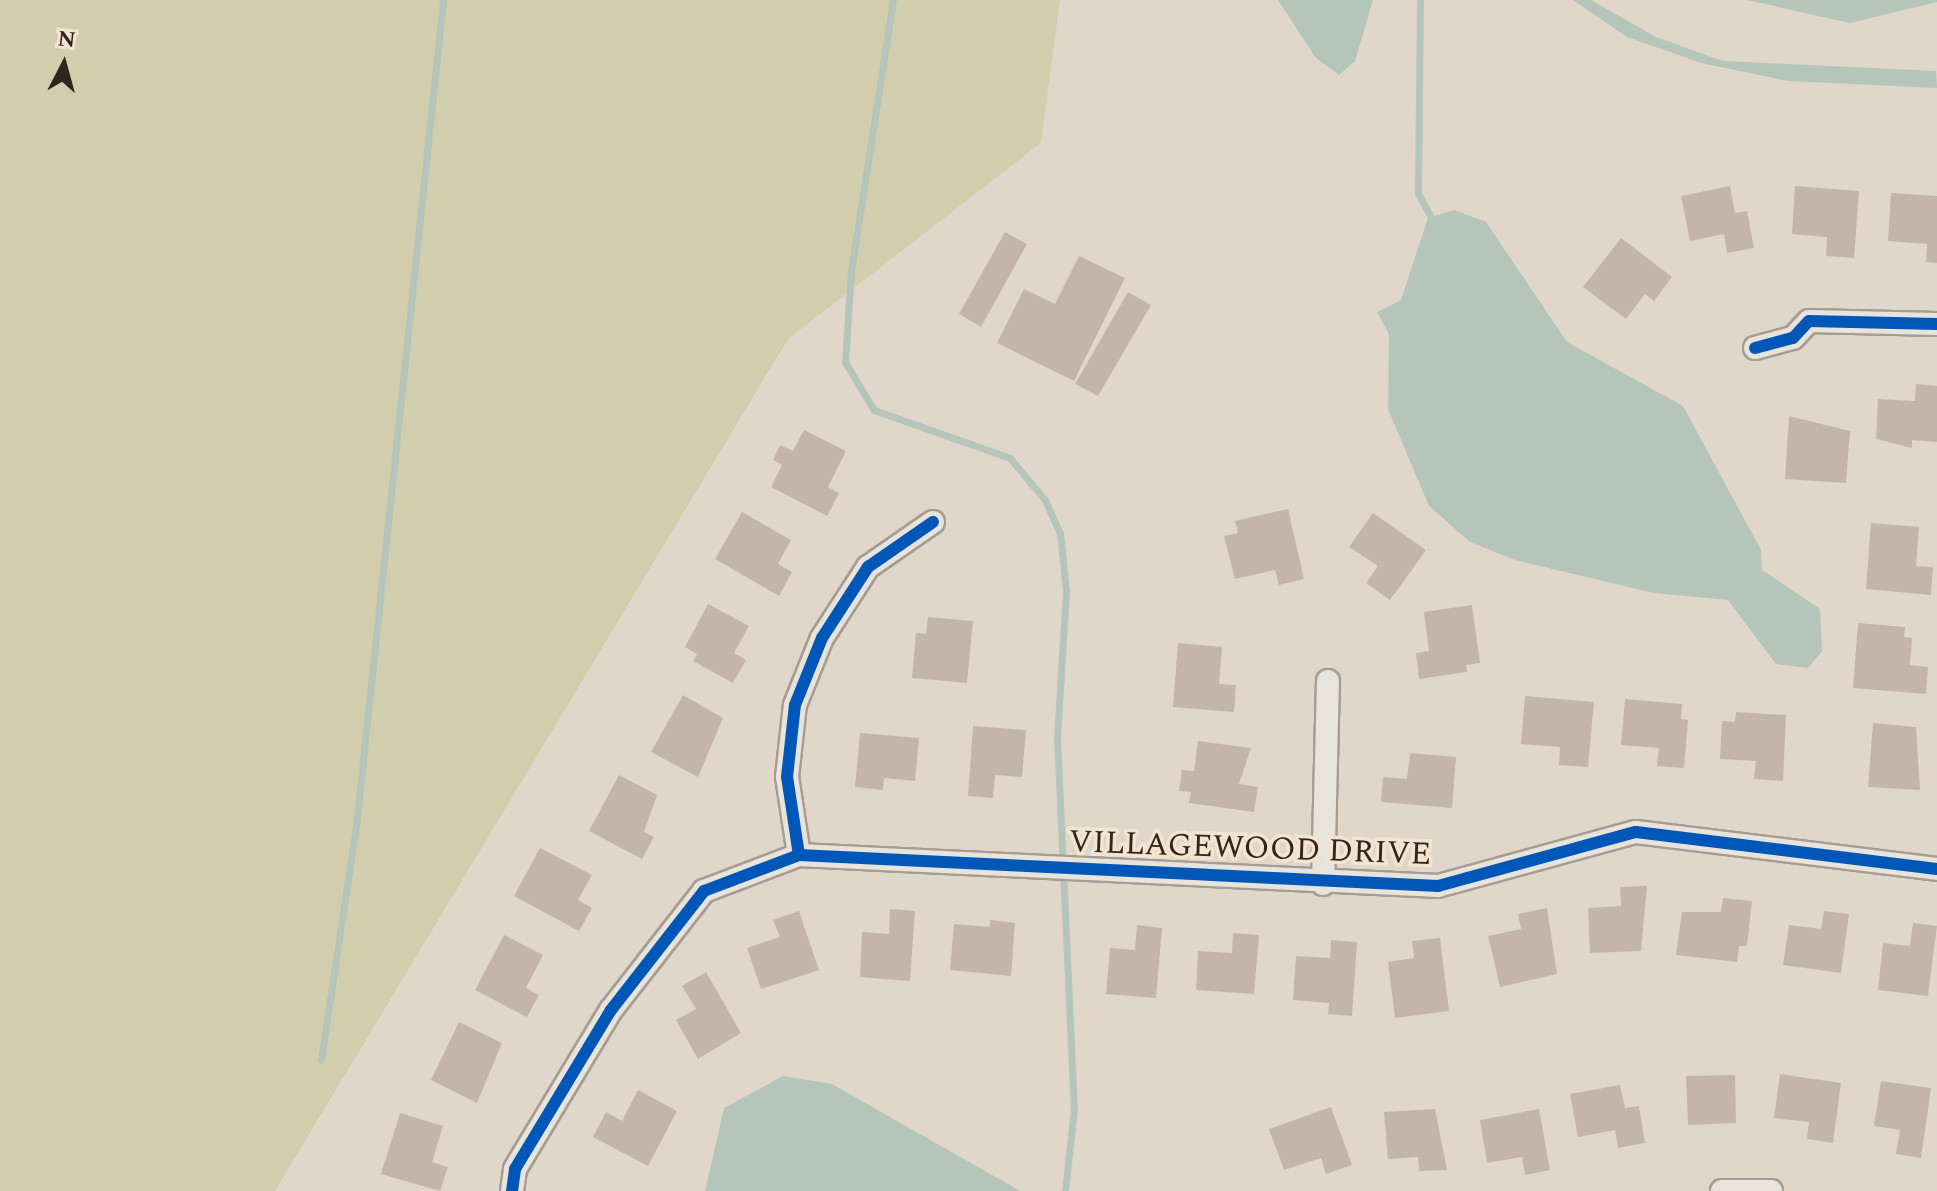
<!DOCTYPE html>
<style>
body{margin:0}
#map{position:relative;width:1937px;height:1191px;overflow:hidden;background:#e0d7ca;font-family:Spectral,serif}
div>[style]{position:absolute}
.green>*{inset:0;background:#d2cead}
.water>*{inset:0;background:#b5c5b9}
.stream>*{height:7px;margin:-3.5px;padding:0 3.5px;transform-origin:3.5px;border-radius:3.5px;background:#b5c5b9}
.building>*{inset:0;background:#c4b5ab}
.roads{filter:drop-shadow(2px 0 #a59c93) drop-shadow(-2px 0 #a59c93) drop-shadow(0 2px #a59c93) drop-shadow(0 -2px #a59c93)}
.minor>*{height:22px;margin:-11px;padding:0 11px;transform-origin:11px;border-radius:11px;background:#e8e3db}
.cycleway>*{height:12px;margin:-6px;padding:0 6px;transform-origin:6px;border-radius:6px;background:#0057b8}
span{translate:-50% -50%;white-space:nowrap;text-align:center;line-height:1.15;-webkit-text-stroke:7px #f2e4cf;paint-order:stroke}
.street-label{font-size:32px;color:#32251d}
.north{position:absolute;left:24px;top:24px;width:80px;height:80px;-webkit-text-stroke:6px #f2e4cf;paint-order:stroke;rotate:6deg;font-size:22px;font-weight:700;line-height:32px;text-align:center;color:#32251d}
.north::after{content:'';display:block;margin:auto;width:28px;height:36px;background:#32251d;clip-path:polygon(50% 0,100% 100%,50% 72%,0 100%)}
</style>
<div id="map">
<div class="green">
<i style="clip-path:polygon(0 0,1060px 0,1041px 143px,788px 339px,275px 1191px,0 1191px)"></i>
</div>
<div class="water">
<i style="clip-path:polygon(1278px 0,1373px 0,1355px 61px,1339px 75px,1316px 58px)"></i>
<i style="clip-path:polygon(1573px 0,1591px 0,1656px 37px,1723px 61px,1936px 71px,1937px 88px,1788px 81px,1701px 63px,1627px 37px)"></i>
<i style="clip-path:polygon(1747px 0,1937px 0,1937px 2px,1850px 23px)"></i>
<i style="clip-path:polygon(1454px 210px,1486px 222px,1567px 342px,1683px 406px,1761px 550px,1762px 570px,1820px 609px,1822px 651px,1808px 668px,1776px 664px,1728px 600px,1654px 593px,1515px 560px,1470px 542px,1429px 506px,1388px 409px,1389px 334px,1377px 312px,1401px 300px,1428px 218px)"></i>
<i style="clip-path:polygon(783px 1076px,832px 1084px,1020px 1191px,705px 1191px,724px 1108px)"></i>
</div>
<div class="stream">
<i style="left:893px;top:0;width:273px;rotate:98.8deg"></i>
<i style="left:851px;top:270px;width:92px;rotate:93.7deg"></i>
<i style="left:845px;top:362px;width:56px;rotate:58.9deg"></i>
<i style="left:874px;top:410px;width:144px;rotate:19.4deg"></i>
<i style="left:1010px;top:458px;width:55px;rotate:50.2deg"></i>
<i style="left:1045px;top:500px;width:36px;rotate:66deg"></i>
<i style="left:1060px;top:533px;width:58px;rotate:84.1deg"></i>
<i style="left:1066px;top:591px;width:146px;rotate:93.5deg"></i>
<i style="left:1057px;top:737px;width:372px;rotate:87.4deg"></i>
<i style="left:1074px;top:1109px;width:82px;rotate:96.3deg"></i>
<i style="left:1420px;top:0;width:193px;rotate:90.6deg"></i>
<i style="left:1418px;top:193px;width:27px;rotate:62deg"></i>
<i style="left:321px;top:1060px;width:236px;rotate:-81.5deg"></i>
<i style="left:356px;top:827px;width:832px;rotate:-83.99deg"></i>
</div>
<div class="building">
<i style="clip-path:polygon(1730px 186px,1735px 213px,1747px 211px,1754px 248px,1727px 253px,1724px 234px,1690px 241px,1681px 196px)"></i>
<i style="clip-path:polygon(1795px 186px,1859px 191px,1854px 258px,1826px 256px,1827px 237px,1792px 234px)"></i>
<i style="clip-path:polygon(1891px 193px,1937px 196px,1937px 263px,1926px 262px,1927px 244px,1888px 241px)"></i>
<i style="clip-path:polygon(1005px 232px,1027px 244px,981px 327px,959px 314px)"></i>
<i style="clip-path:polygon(1621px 238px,1672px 277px,1654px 301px,1645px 294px,1626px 319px,1583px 287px)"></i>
<i style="clip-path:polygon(1079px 256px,1125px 278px,1074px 381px,997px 343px,1024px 289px,1055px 304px)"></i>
<i style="clip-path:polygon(1128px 292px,1151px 305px,1098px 396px,1075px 384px)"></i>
<i style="clip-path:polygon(1916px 384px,1937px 386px,1937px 442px,1912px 440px,1912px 448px,1876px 439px,1878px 399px,1915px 401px)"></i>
<i style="clip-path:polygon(1789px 416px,1850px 431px,1846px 483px,1785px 479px)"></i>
<i style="clip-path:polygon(804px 430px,846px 451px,828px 487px,839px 493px,827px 516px,771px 487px,782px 465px,773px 460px,780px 445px,793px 451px)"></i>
<i style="clip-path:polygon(1288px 509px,1304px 579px,1279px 585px,1275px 570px,1235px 579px,1224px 536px,1238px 533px,1235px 521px)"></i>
<i style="clip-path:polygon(742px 512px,791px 540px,778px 564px,792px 572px,779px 596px,715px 559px)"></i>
<i style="clip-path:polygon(1373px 513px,1426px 550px,1390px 600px,1366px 583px,1378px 566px,1349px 547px)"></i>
<i style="clip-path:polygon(1871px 523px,1919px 527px,1916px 566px,1933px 567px,1931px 595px,1866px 589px)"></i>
<i style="clip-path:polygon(708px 604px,749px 626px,734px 653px,746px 660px,733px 683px,693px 661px,697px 654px,685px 647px)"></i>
<i style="clip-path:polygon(1472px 605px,1480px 663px,1466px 665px,1467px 672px,1419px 679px,1416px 653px,1429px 651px,1424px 612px)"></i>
<i style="clip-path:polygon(928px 617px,973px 621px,967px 683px,912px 678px,916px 633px,926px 634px)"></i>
<i style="clip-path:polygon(1858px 623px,1905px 627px,1904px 637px,1912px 638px,1910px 665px,1928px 667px,1926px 694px,1853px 688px)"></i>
<i style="clip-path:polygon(1178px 643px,1222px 647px,1219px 684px,1236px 685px,1234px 712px,1173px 707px)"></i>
<i style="clip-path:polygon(683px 695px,723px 718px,698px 777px,651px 752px)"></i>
<i style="clip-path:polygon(1525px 696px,1594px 702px,1588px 767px,1559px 765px,1560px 747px,1521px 744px)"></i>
<i style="clip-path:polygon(1625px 699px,1682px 704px,1681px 719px,1688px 720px,1684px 768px,1657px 766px,1659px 748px,1621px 745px)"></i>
<i style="clip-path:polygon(1736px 712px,1786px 715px,1783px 781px,1754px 779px,1756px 761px,1720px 759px,1722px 721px,1735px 722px)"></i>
<i style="clip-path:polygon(1873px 723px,1916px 727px,1920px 790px,1868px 787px)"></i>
<i style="clip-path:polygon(973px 726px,1026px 730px,1022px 777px,995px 775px,993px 798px,968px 796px)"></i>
<i style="clip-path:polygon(860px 733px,919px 738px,915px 781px,884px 778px,883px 790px,855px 787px)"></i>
<i style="clip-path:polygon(1198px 741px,1251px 748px,1239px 784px,1258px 787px,1254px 812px,1189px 803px,1191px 792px,1179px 791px,1182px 770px,1194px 771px)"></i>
<i style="clip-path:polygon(1410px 753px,1456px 757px,1452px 808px,1381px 802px,1383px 777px,1407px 779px)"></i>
<i style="clip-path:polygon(619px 775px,657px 795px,644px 832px,654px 837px,642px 859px,589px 831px)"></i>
<i style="clip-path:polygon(540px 848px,592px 875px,578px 900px,592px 908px,579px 931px,514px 896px)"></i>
<i style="clip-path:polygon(1647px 886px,1641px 951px,1590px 953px,1588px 908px,1621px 906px,1620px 887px)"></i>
<i style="clip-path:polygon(1723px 898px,1752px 901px,1747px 946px,1739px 946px,1737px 962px,1676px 955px,1682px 912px,1721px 912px)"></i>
<i style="clip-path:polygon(1547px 908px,1557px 974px,1500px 987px,1488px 936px,1521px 929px,1518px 914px)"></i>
<i style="clip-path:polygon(890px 909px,915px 911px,910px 981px,860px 977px,862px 932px,889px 934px)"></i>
<i style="clip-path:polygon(799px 911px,819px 970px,761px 989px,747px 948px,780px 937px,773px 920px)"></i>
<i style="clip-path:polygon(1824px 911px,1849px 914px,1841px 973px,1783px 965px,1789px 925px,1821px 929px)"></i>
<i style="clip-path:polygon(990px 920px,1015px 923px,1011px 976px,950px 970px,954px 924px,990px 927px)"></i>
<i style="clip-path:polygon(1913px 923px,1937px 926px,1928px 996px,1878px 990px,1883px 943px,1910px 946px)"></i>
<i style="clip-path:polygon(1137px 925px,1162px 928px,1156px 998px,1106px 994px,1110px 948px,1135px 950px)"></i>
<i style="clip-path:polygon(1233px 933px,1259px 935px,1254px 994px,1196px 990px,1198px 951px,1232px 953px)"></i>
<i style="clip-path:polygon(504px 935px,543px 955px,526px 988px,539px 995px,527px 1017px,475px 990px)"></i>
<i style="clip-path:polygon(1440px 938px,1449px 1011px,1395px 1018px,1388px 962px,1414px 958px,1412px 941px)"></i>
<i style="clip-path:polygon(1331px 940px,1357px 942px,1352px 1016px,1328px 1014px,1329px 1003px,1293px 1000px,1296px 956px,1330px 958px)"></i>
<i style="clip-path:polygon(706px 972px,741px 1033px,698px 1059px,676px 1020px,696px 1009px,682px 986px)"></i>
<i style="clip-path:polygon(459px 1022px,502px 1043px,477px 1103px,431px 1080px)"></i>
<i style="clip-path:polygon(1780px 1074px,1841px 1083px,1833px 1143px,1807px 1139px,1809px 1122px,1774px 1118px)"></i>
<i style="clip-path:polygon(1735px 1075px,1736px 1123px,1688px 1125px,1686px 1076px)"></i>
<i style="clip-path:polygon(1881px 1081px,1931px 1088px,1921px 1158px,1896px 1154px,1900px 1130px,1874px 1126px)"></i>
<i style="clip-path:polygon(1620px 1085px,1625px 1108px,1639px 1106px,1645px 1143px,1618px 1148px,1615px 1130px,1578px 1137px,1570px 1094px)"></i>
<i style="clip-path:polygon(638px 1090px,677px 1111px,648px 1166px,593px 1137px,606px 1112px,622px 1121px)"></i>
<i style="clip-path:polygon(1331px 1107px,1352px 1165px,1326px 1174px,1321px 1158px,1284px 1170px,1269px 1129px)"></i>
<i style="clip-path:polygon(1435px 1109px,1447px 1170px,1419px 1171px,1418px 1157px,1388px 1159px,1384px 1112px)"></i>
<i style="clip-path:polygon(1539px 1109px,1550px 1170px,1525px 1175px,1522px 1157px,1487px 1163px,1480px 1120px)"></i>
<i style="clip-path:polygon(400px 1113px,443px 1126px,432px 1162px,448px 1167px,440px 1191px,381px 1174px)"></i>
</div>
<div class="roads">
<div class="minor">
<i style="left:1755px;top:348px;width:39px;rotate:-15deg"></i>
<i style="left:1793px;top:338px;width:23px;rotate:-47deg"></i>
<i style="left:1809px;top:321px;width:128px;rotate:1.3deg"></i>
<i style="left:799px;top:855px;width:79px;rotate:-98.7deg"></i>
<i style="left:787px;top:777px;width:72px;rotate:-83.7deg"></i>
<i style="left:795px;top:705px;width:72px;rotate:-68.1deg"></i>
<i style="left:822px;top:638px;width:85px;rotate:-57.1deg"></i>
<i style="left:868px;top:567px;width:79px;rotate:-34.7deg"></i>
<i style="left:1323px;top:884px;width:203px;rotate:-88.6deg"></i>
<i style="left:512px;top:1191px;width:22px;rotate:-82deg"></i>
<i style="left:515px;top:1169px;width:186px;rotate:-58.9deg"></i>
<i style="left:611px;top:1010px;width:151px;rotate:-52deg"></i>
<i style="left:704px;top:891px;width:102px;rotate:-20.8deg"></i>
<i style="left:799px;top:855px;width:640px;rotate:2.78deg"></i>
<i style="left:1438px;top:886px;width:205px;rotate:-15.3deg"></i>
<i style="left:1636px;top:832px;width:303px;rotate:7deg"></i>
<i style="left:1722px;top:1191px;width:49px"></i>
</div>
</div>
<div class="cycleway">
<i style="left:1755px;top:348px;width:39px;rotate:-15deg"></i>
<i style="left:1793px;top:338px;width:23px;rotate:-47deg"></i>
<i style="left:1809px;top:321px;width:128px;rotate:1.3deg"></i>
<i style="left:799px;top:855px;width:79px;rotate:-98.7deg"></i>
<i style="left:787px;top:777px;width:72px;rotate:-83.7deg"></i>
<i style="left:795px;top:705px;width:72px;rotate:-68.1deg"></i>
<i style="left:822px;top:638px;width:85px;rotate:-57.1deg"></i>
<i style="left:868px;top:567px;width:79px;rotate:-34.7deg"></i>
<i style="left:512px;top:1191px;width:22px;rotate:-82deg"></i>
<i style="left:515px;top:1169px;width:186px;rotate:-58.9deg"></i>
<i style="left:611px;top:1010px;width:151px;rotate:-52deg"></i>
<i style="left:704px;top:891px;width:102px;rotate:-20.8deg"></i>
<i style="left:799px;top:855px;width:640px;rotate:2.78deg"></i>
<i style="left:1438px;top:886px;width:205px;rotate:-15.3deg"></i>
<i style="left:1636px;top:832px;width:303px;rotate:7deg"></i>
</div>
<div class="street-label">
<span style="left:1250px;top:849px;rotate:2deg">VILLAGEWOOD DRIVE</span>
</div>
<div class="north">N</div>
</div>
